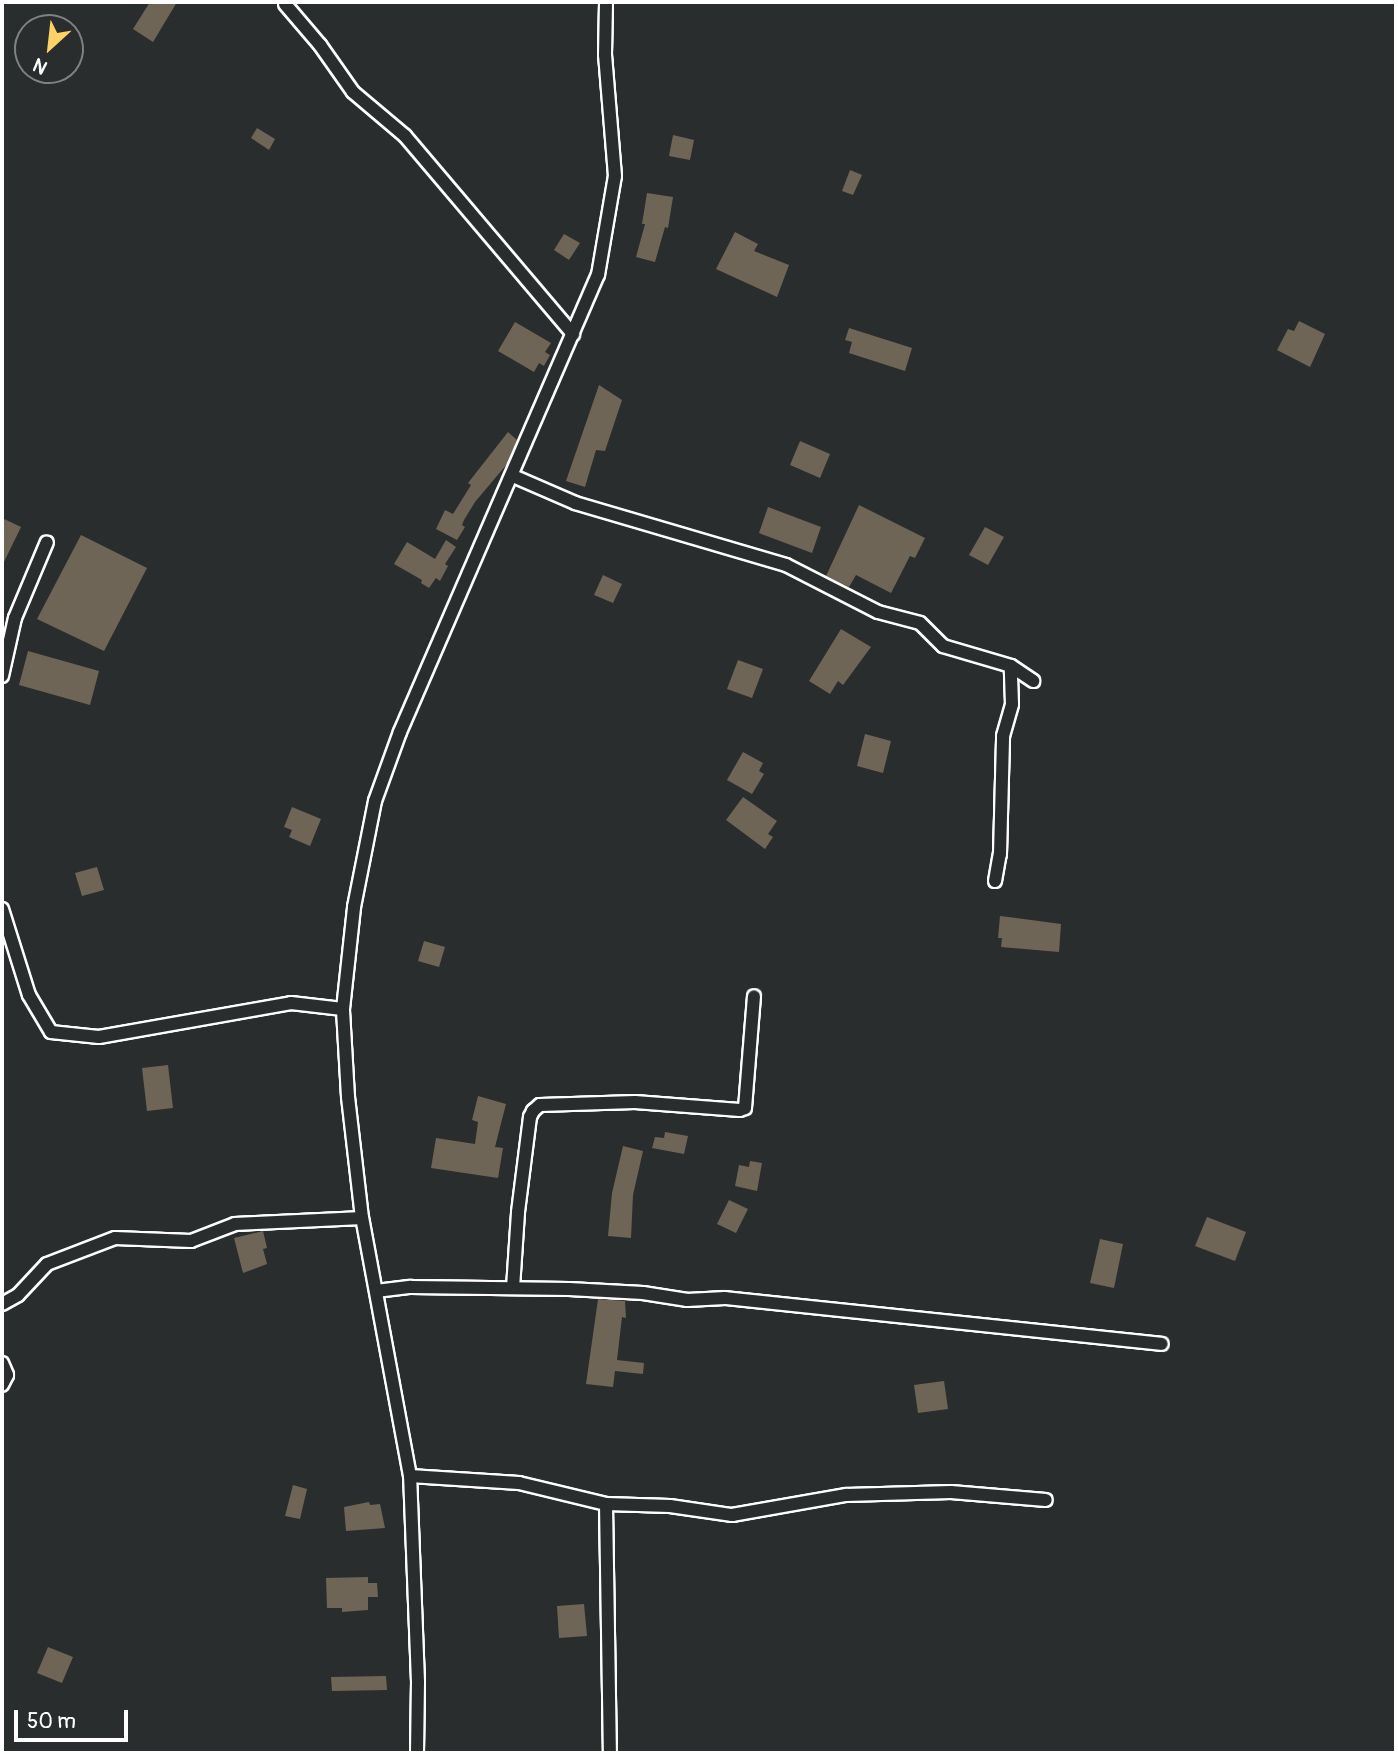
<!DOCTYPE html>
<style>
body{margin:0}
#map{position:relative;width:1398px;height:1755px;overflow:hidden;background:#2a2d2e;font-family:Pangolin,sans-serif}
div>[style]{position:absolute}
.building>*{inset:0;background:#6e6556}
.roads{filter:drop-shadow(2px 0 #fff) drop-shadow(-2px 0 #fff) drop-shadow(0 2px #fff) drop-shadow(0 -2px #fff)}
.street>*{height:12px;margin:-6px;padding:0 6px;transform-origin:6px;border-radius:6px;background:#2a2d2e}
span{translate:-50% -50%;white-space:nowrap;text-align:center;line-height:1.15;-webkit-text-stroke:7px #2a2d2e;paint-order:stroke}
.frame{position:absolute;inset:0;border:4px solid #fff;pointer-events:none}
.north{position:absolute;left:14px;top:14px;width:70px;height:70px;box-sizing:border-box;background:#2a2d2e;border:2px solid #7f8182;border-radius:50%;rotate:207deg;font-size:19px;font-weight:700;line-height:28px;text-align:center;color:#fff}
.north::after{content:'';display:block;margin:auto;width:24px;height:32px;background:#ffd166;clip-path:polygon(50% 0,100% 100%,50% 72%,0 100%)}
.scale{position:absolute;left:14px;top:1710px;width:114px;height:32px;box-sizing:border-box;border:4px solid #fff;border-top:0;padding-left:9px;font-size:21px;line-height:24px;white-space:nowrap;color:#fff;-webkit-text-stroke:5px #2a2d2e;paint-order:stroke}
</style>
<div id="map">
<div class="building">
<i style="clip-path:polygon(150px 2px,177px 2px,153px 42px,133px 29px)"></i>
<i style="clip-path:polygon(257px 128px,275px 139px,269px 150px,251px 138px)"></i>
<i style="clip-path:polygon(673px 135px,694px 140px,690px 160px,669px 156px)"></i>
<i style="clip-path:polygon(850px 170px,862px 175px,853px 195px,842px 191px)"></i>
<i style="clip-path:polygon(647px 193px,673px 197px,668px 228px,665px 227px,655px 262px,636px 257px,645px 224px,642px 224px)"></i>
<i style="clip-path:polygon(735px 232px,758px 244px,754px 251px,789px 265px,777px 297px,716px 269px)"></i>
<i style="clip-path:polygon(564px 234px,580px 243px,569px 260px,554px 250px)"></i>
<i style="clip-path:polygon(1299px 321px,1325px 334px,1310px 367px,1277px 350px,1288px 329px,1294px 331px)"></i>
<i style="clip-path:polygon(515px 322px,551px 343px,545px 352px,550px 355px,544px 366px,539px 363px,534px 372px,498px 351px)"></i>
<i style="clip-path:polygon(849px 328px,912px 348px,905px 371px,849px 353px,852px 342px,845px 340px)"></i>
<i style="clip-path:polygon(599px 385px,622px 400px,605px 451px,596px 450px,585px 487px,566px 481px)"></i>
<i style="clip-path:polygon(508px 432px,517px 440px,507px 464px,475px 502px,464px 520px,462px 525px,465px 527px,457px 540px,436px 529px,445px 510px,453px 514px,471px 485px,468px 483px)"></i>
<i style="clip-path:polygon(800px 441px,830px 454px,820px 478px,790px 465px)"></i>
<i style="clip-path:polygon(859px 505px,925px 538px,915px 558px,910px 556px,891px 593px,856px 575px,849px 587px,826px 576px)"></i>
<i style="clip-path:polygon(768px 507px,821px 527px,812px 553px,759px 533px)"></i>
<i style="clip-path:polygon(2px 518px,21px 527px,2px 566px)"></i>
<i style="clip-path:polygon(985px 527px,1004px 537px,988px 565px,969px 555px)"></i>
<i style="clip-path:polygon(81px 535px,147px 568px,104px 651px,37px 619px)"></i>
<i style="clip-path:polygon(446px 540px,456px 547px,445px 564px,448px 566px,440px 581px,436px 578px,429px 588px,421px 583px,422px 580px,394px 564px,407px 542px,435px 559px)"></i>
<i style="clip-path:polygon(603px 575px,622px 584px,613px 603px,594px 595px)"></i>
<i style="clip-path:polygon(841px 629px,871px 647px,843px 685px,838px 681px,830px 694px,809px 681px)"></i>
<i style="clip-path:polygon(28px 651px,99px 671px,90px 705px,19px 685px)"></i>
<i style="clip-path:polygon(738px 660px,763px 669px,752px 698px,727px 689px)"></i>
<i style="clip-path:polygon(865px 734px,891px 741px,883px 773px,857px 766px)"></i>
<i style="clip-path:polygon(743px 752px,763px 763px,759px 771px,764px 774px,752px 794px,727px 780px)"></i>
<i style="clip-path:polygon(743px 797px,777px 821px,768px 834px,773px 837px,765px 849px,726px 820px)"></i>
<i style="clip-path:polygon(292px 807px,321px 819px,310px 846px,289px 837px,292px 830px,284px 827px)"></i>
<i style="clip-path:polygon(97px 867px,104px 890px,82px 896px,75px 873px)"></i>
<i style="clip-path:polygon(1000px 916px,1061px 924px,1059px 952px,1001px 947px,1002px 938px,998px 938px)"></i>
<i style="clip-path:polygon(424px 941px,445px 947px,439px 967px,418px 961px)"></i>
<i style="clip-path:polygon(168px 1065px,173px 1108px,147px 1111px,142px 1068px)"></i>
<i style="clip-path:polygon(478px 1096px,506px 1104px,495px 1147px,503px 1148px,498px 1178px,431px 1168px,436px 1138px,475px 1144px,478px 1122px,472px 1120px)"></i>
<i style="clip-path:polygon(665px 1132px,688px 1136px,684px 1154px,652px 1148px,655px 1137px,664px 1138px)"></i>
<i style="clip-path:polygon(623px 1146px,643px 1151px,633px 1195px,631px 1238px,608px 1236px,612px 1193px)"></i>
<i style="clip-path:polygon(750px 1161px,762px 1163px,757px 1191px,735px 1186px,739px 1165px,749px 1167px)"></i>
<i style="clip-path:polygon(729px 1200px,748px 1209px,736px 1233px,717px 1224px)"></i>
<i style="clip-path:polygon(1207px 1217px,1246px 1232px,1235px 1261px,1195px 1246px)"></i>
<i style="clip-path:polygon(263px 1231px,267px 1248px,263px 1249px,267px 1264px,243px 1273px,234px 1238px)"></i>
<i style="clip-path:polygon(1100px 1239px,1123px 1244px,1114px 1288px,1090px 1283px)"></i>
<i style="clip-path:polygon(598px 1299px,625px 1301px,626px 1318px,622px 1317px,617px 1360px,644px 1363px,643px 1374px,615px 1371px,613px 1387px,586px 1384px)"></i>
<i style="clip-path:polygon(944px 1381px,948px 1409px,918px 1413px,914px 1385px)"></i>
<i style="clip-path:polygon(293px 1485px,307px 1489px,300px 1519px,285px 1516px)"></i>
<i style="clip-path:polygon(369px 1502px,370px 1505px,380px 1504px,385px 1528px,346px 1531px,344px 1507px)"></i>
<i style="clip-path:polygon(368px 1577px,368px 1583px,377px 1583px,378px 1597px,368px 1597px,368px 1610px,342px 1612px,342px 1608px,327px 1608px,326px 1578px)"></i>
<i style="clip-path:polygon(584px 1604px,587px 1636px,559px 1638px,557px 1606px)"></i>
<i style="clip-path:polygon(48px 1647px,73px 1657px,62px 1683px,37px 1673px)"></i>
<i style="clip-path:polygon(386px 1676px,387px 1690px,332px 1691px,331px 1677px)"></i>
</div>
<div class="roads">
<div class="street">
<i style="left:285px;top:4px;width:54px;rotate:49.5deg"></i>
<i style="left:320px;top:45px;width:57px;rotate:54.9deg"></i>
<i style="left:353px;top:92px;width:68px;rotate:40.2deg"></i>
<i style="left:405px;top:136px;width:260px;rotate:49.7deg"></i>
<i style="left:513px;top:476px;width:68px;rotate:23.5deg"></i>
<i style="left:575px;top:503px;width:220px;rotate:16.4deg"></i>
<i style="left:786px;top:565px;width:103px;rotate:27.1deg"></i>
<i style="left:878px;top:612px;width:43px;rotate:14.7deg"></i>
<i style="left:920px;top:623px;width:33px;rotate:45deg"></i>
<i style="left:943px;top:646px;width:71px;rotate:16.4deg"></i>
<i style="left:1011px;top:666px;width:27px;rotate:34deg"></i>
<i style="left:2px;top:676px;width:59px;rotate:-77.4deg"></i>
<i style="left:15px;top:618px;width:82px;rotate:-67.2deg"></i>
<i style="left:995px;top:881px;width:27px;rotate:-80deg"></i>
<i style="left:1000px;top:854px;width:118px;rotate:-88.5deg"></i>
<i style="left:1003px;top:736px;width:33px;rotate:-74deg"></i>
<i style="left:1012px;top:704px;width:38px;rotate:-92deg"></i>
<i style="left:2px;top:909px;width:90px;rotate:72.6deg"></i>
<i style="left:29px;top:995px;width:43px;rotate:59.3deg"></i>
<i style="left:51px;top:1032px;width:48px;rotate:5.9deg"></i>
<i style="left:99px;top:1037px;width:195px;rotate:-10deg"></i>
<i style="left:291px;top:1003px;width:52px;rotate:6.6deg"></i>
<i style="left:513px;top:1288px;width:76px;rotate:-86.2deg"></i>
<i style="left:518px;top:1212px;width:96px;rotate:-82.8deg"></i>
<i style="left:530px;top:1117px;width:7px;rotate:-63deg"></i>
<i style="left:533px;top:1111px;width:9px;rotate:-41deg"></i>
<i style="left:540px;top:1105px;width:95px;rotate:-1.8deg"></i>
<i style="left:635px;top:1102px;width:105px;rotate:4.4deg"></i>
<i style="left:740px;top:1110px;width:5px;rotate:-22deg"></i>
<i style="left:745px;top:1108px;width:112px;rotate:-85.4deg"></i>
<i style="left:376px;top:1291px;width:35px;rotate:-7deg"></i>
<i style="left:411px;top:1287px;width:158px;rotate:0.7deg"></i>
<i style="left:569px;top:1289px;width:74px;rotate:3.1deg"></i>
<i style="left:643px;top:1293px;width:45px;rotate:9deg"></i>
<i style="left:687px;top:1300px;width:38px;rotate:-3deg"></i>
<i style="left:725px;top:1298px;width:439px;rotate:6deg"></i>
<i style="left:2px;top:1304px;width:18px;rotate:-29deg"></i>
<i style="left:18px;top:1295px;width:42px;rotate:-46.9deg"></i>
<i style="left:47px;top:1264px;width:73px;rotate:-20.9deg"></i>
<i style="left:115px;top:1238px;width:76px;rotate:2.3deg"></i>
<i style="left:191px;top:1241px;width:47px;rotate:-21.1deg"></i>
<i style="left:235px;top:1224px;width:127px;rotate:-2.7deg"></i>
<i style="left:2px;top:1363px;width:13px;rotate:67deg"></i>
<i style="left:7px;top:1375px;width:11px;rotate:117deg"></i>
<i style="left:410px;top:1476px;width:109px;rotate:3.7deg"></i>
<i style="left:519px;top:1483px;width:89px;rotate:13.6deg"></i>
<i style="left:606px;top:1504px;width:249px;rotate:89.1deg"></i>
<i style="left:606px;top:1504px;width:64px;rotate:1.8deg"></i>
<i style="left:670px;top:1506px;width:63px;rotate:8.3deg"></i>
<i style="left:732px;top:1515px;width:116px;rotate:-10deg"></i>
<i style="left:846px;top:1495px;width:105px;rotate:-1.6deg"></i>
<i style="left:951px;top:1492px;width:95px;rotate:4.8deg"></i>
<i style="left:417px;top:1753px;width:71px;rotate:-89.2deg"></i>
<i style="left:418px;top:1682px;width:206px;rotate:-92.2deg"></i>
<i style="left:410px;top:1476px;width:262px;rotate:-100.5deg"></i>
<i style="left:362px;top:1218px;width:122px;rotate:-96.6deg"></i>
<i style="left:348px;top:1097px;width:88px;rotate:-93.3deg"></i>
<i style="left:343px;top:1009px;width:103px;rotate:-83.8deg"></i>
<i style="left:354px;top:907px;width:108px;rotate:-78.8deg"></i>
<i style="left:375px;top:801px;width:73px;rotate:-70.1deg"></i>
<i style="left:400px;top:732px;width:498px;rotate:-66.6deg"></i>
<i style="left:598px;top:275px;width:100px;rotate:-80.3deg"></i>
<i style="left:615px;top:176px;width:121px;rotate:-94.7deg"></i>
<i style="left:605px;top:55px;width:53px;rotate:-88.9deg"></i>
</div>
</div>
<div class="frame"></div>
<div class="north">N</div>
<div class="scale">50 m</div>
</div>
